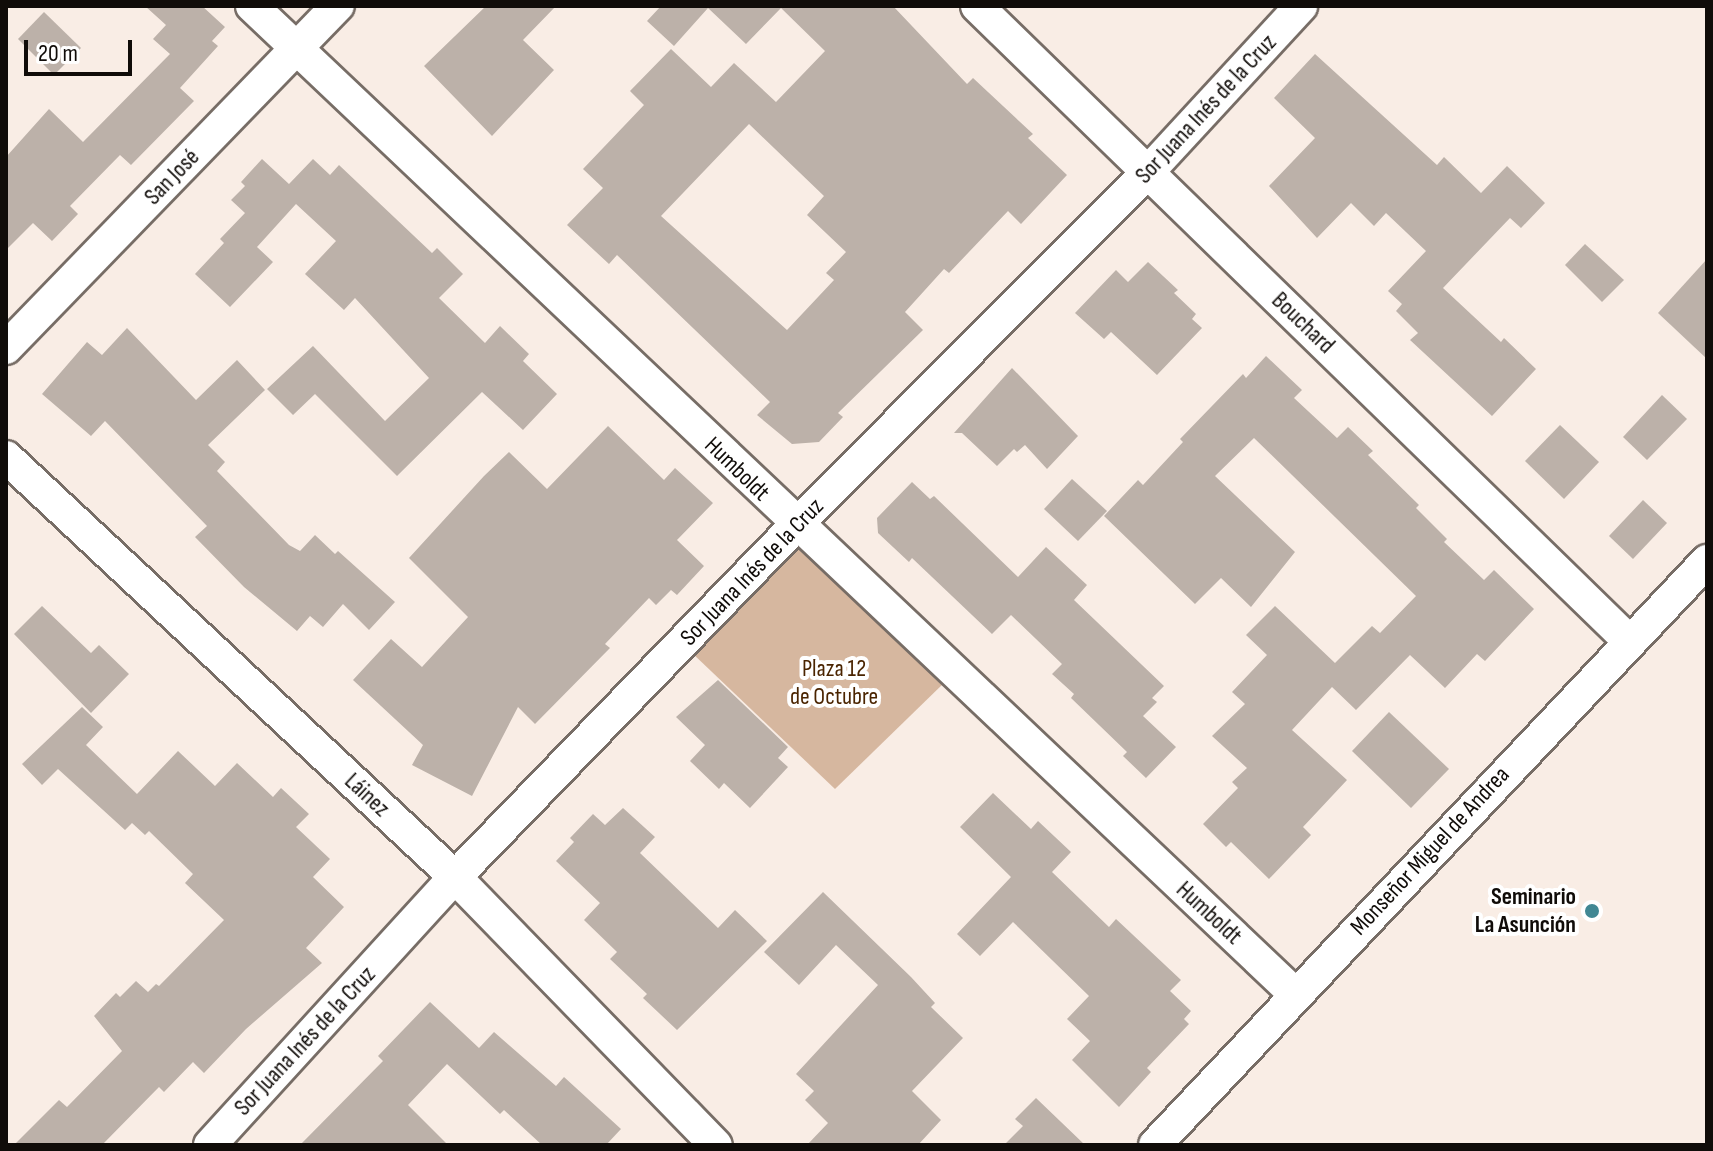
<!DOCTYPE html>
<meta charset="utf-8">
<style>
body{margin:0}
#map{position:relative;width:1713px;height:1151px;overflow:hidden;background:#f9ede5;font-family:"Sofia Sans Condensed",sans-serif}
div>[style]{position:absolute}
.green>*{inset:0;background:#d6b79f}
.building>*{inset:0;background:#bcb1a9}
.roads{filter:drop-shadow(2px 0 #776d66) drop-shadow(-2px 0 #776d66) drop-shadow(0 2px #776d66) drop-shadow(0 -2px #776d66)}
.minor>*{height:32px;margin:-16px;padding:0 16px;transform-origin:16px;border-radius:16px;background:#fff}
.dots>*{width:22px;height:22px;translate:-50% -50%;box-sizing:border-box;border:4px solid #fff;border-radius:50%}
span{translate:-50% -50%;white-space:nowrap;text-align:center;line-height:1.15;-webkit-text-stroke:8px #fff;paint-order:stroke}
.street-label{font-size:24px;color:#100c09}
.park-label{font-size:24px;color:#4a2400}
.poi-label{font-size:24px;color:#100c09;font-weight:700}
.right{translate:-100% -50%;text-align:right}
.frame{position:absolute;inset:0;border:8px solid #100c09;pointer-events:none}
.scale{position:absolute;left:24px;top:40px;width:108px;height:36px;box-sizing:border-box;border:4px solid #100c09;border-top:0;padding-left:10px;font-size:24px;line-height:28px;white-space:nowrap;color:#100c09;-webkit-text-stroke:6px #fff;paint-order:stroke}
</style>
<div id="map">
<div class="green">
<i style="clip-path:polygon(796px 545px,945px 682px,835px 789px,691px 652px)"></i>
</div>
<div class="building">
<i style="clip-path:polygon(145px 6px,202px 6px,225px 27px,212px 41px,218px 46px,180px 88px,194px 101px,131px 165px,120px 155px,70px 206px,78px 214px,52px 241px,33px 223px,6px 250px,6px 157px,49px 109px,83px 142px,170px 54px,153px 39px,166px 25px)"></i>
<i style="clip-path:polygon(486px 6px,556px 6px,523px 40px,554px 70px,492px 136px,424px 66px)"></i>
<i style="clip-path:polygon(evenodd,661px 6px,893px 6px,967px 84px,973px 78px,1033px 134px,1028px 138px,1067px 175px,1021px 224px,1008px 211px,949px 273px,944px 269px,905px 312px,923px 330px,838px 413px,843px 417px,819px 442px,792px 444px,757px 415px,770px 402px,617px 255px,609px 264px,567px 225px,603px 188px,583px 169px,644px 105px,630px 91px,671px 49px,711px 87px,734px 63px,776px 102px,825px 51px,781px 8px,746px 44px,708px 8px,674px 46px,647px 21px,661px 6px,749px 124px,824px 196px,807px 215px,846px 252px,826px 273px,834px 280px,787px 330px,661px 216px,749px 124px)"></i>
<i style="clip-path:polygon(44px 12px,81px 48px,54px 75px,18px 39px)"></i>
<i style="clip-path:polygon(1315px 54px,1437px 165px,1444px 157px,1481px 193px,1507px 166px,1545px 203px,1521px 228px,1510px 218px,1443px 288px,1501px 342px,1504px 338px,1536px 369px,1492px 416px,1410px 340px,1418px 333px,1396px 311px,1402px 304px,1388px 291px,1426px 251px,1386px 213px,1374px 226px,1351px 203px,1317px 238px,1269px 186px,1315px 138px,1274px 98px)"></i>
<i style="clip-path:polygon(262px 159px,289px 184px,313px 159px,330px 175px,339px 165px,432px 253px,437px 248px,463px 274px,439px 298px,485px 343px,500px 326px,529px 354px,523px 361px,557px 394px,523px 430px,482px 392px,397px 476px,315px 394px,293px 415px,267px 389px,313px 346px,385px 421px,429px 378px,355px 298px,344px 310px,305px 274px,336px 241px,296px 204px,257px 247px,273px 262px,230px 307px,195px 274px,224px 243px,220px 239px,245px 213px,231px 200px,245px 186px,241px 182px)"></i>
<i style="clip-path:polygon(1585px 244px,1624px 280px,1602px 302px,1565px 265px)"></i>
<i style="clip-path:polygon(1707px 259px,1707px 359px,1658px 313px)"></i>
<i style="clip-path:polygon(1148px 262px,1178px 290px,1174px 293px,1196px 314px,1192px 319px,1202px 328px,1157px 375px,1111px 332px,1104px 339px,1075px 313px,1116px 270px,1128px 282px)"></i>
<i style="clip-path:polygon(127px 328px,196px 400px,237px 360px,265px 390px,208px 445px,225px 462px,217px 471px,289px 545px,300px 551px,315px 535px,335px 554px,338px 551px,395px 602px,369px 630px,343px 604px,323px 627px,310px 616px,297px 631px,244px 587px,195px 537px,207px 526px,105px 421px,91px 436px,42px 394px,87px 342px,102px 355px)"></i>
<i style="clip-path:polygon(1266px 356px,1302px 390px,1294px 398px,1337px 438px,1348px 427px,1373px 451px,1368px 455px,1419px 505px,1416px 508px,1447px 539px,1444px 542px,1484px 580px,1494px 570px,1534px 609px,1485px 661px,1477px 654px,1445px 688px,1410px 655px,1356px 710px,1332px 687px,1292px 730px,1347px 780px,1303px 827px,1311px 835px,1269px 879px,1231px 842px,1226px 847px,1203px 824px,1238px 788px,1232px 782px,1247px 768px,1212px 736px,1245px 704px,1232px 692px,1267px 655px,1246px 635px,1275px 606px,1335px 663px,1372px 626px,1380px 633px,1416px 596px,1254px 438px,1215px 476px,1295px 552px,1251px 607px,1221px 578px,1195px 604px,1104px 516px,1138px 480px,1143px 485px,1183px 442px,1180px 439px,1243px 374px,1246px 378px)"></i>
<i style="clip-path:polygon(1012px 368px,1078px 436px,1047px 469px,1025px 445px,1017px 452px,1014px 449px,997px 466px,962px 433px,954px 433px)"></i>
<i style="clip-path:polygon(1662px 395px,1687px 419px,1647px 460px,1623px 437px)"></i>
<i style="clip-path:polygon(1560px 425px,1599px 462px,1564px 499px,1525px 461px)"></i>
<i style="clip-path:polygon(608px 426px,664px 480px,675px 468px,713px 503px,677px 540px,704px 566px,677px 595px,671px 590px,656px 605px,649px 598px,605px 644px,610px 648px,535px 724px,518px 707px,472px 796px,412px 765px,423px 745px,353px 680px,391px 639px,422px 667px,468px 617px,409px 558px,484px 476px,509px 452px,547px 489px)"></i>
<i style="clip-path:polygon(1072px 479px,1107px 511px,1078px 541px,1044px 509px)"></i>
<i style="clip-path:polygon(912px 482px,930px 499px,934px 496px,1018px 577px,1046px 547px,1087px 585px,1074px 600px,1164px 686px,1152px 698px,1157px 702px,1143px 716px,1176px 747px,1146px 778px,1123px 756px,1127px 752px,1071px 698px,1074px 694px,1052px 674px,1062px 664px,1011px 615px,992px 634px,912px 558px,909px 562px,878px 533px,877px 518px)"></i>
<i style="clip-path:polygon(1643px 500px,1667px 523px,1633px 559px,1609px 536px)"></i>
<i style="clip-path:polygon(42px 606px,91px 653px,99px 645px,129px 674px,91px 713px,14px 634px)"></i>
<i style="clip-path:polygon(718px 680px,788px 747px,778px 758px,788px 767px,750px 808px,724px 783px,719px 789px,690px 761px,705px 745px,676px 717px)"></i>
<i style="clip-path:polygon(82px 707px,103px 727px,86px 745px,137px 794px,178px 751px,215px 786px,237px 763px,273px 797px,281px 788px,309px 814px,296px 827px,330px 859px,313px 877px,344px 907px,306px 948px,322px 963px,246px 1029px,204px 1073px,193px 1062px,164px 1092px,159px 1087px,102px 1145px,14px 1145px,59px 1100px,67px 1107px,122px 1051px,94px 1016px,116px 993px,120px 997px,136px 981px,148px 992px,156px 984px,159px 986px,224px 920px,185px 883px,193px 874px,149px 831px,145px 835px,132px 823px,125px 830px,58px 769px,42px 785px,22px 764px)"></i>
<i style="clip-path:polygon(1389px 712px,1449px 769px,1411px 808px,1352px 751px)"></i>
<i style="clip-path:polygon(993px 793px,1031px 829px,1038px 821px,1071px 852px,1052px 872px,1109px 927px,1116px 919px,1181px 980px,1170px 991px,1191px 1011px,1184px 1019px,1189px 1024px,1147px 1068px,1151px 1072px,1119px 1107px,1072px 1060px,1090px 1041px,1067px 1019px,1089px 996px,1013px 922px,980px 956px,957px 934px,1011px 877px,960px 827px)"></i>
<i style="clip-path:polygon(623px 808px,655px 837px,640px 853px,718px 928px,735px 910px,767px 941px,677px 1030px,643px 998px,647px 994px,610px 959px,617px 952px,584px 920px,600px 903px,556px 861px,574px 842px,570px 838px,593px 814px,605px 825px)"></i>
<i style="clip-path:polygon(823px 892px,911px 977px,935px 1003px,931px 1007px,963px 1038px,912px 1091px,941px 1120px,918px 1145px,807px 1145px,828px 1123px,805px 1100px,814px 1091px,796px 1074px,878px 985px,836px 945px,799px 985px,764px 952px)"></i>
<i style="clip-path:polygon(430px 1002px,479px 1048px,494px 1032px,556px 1086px,564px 1077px,621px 1129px,606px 1145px,542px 1145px,504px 1110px,500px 1114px,447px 1064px,408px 1105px,448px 1145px,300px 1145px,383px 1061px,378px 1056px)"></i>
<i style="clip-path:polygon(1036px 1098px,1085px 1145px,1004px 1145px,1023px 1126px,1015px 1119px)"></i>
</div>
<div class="roads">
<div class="minor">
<i style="left:252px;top:6px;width:1437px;rotate:43.45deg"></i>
<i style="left:977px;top:6px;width:910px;rotate:44.24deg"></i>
<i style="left:6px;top:348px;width:477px;rotate:-45.9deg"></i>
<i style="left:6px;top:457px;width:615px;rotate:43.09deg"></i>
<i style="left:455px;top:877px;width:374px;rotate:45.8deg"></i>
<i style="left:210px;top:1145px;width:363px;rotate:-47.6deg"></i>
<i style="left:455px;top:877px;width:490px;rotate:-45.9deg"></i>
<i style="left:796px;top:525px;width:499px;rotate:-45.1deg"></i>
<i style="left:1148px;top:172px;width:226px;rotate:-47.3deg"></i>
<i style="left:1155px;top:1145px;width:804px;rotate:-46.61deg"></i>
</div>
</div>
<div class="dots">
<i style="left:1592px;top:911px;background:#418793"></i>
</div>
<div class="street-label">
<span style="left:1206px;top:109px;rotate:-47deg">Sor Juana Inés de la Cruz</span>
<span style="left:172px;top:177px;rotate:-46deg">San José</span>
<span style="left:1303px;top:323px;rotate:44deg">Bouchard</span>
<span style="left:737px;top:469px;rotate:44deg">Humboldt</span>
<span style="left:752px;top:572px;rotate:-46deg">Sor Juana Inés de la Cruz</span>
<span style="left:367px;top:795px;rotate:43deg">Láinez</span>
<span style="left:1430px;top:851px;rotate:-47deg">Monseñor Miguel de Andrea</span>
<span style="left:1209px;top:913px;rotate:43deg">Humboldt</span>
<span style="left:305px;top:1041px;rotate:-47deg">Sor Juana Inés de la Cruz</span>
</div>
<div class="park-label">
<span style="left:834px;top:683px">Plaza 12<br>de Octubre</span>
</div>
<div class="poi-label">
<span class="right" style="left:1576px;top:911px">Seminario<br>La Asunción</span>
</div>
<div class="frame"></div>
<div class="scale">20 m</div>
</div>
